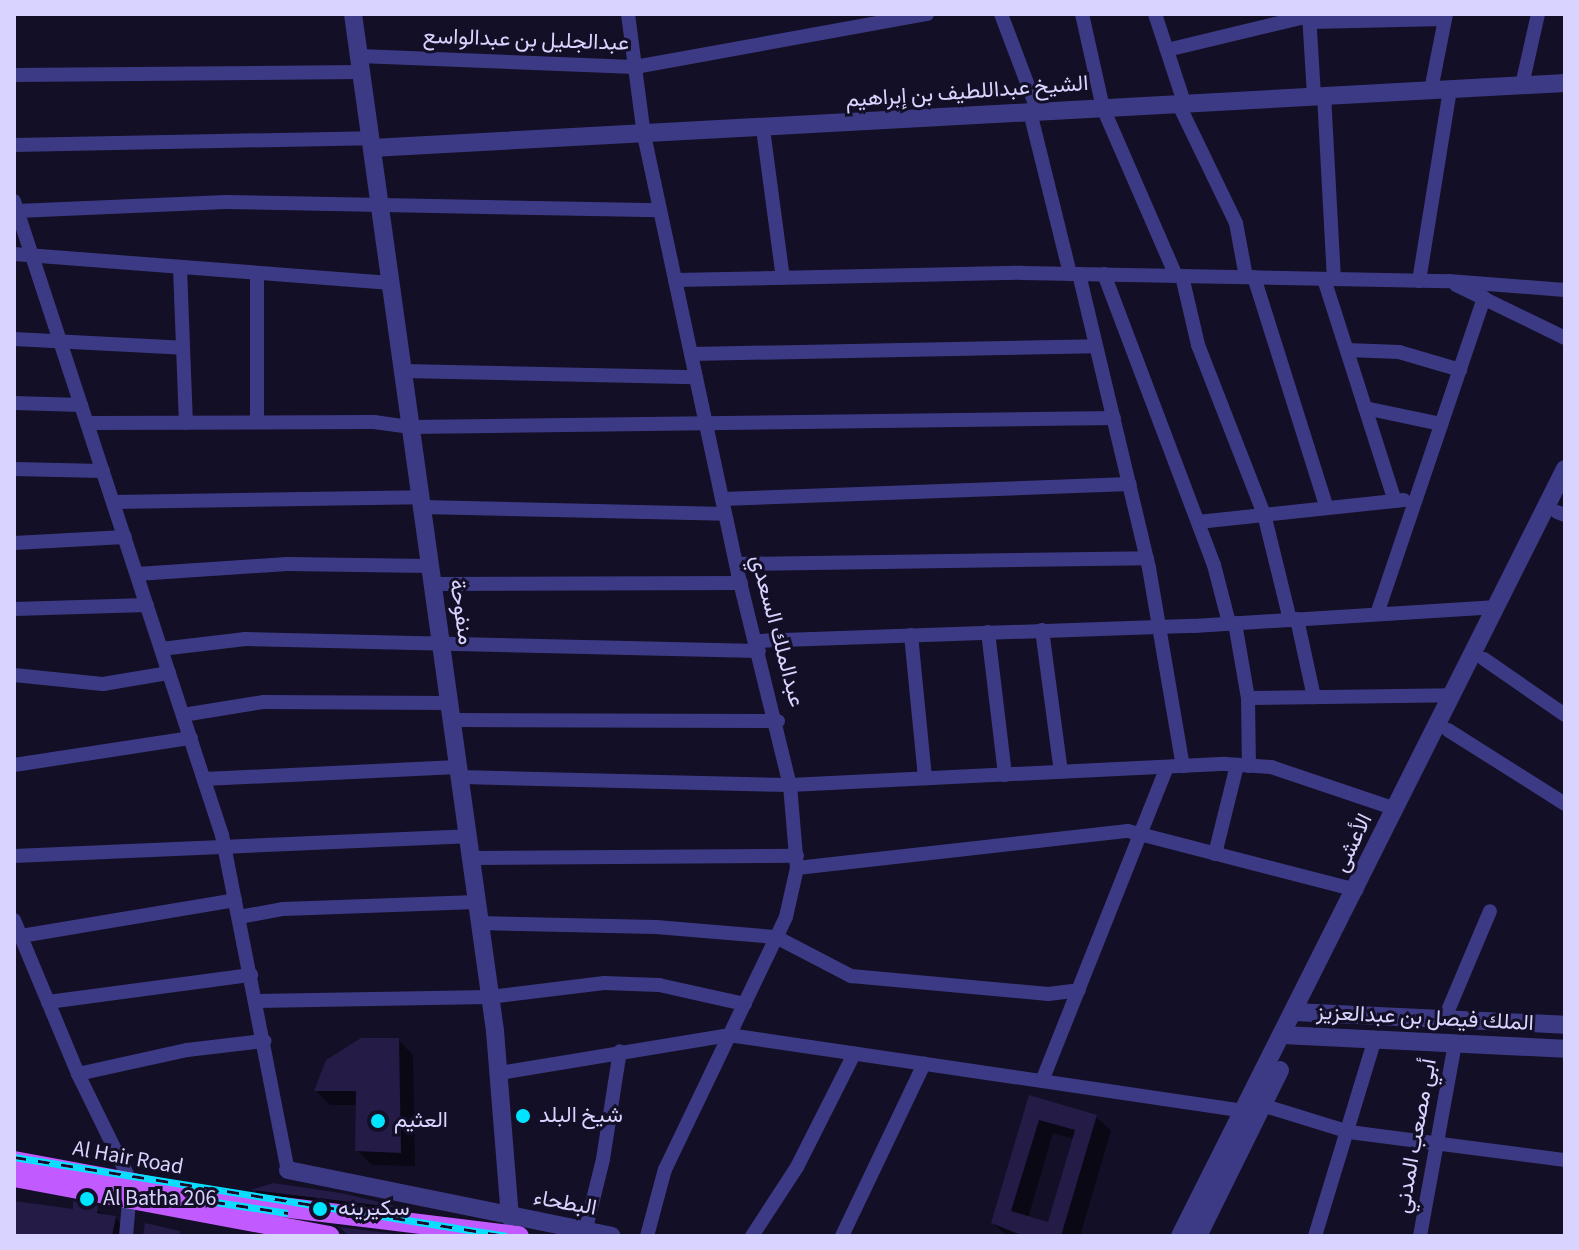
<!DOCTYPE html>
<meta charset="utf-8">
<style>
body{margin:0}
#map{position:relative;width:1579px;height:1250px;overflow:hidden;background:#130f26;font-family:"Source Sans 3",Vazirmatn,sans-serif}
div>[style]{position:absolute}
.shadow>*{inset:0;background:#0007}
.building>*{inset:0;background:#241b47}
.minor>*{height:14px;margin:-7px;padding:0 7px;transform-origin:7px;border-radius:7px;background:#3d3a85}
.tertiary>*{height:18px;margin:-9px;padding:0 9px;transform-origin:9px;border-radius:9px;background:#3d3a85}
.primary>*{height:20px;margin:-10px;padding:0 10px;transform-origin:10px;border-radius:10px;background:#c25bff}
.rail>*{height:7px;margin-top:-3.5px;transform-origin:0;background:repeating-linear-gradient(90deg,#130f26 0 12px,#00e5ff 0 24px);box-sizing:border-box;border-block:2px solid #00e5ff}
.dots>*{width:22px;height:22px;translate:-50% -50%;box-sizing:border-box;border:4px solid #130f26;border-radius:50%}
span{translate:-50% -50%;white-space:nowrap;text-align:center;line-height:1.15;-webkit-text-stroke:6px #130f26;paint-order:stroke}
.street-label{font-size:22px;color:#d9d4ff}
.poi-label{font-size:22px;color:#d9d4ff}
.left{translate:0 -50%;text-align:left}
.frame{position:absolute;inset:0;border:16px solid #d9d4ff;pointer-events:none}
</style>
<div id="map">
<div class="shadow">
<i style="clip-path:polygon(398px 1040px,413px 1055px,415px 1166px,372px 1165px,357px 1150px,358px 1105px,330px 1105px,316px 1091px)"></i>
<i style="clip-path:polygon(evenodd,1030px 1097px,1096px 1117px,1111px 1131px,1080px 1236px,1007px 1236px,993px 1223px,1030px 1097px,1053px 1133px,1074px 1139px,1049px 1224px,1028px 1218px,1053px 1133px)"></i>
<i style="clip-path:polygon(273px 1185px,408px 1211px,419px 1222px,268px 1204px,255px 1191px)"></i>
<i style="clip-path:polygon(14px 1203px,74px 1212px,75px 1204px,115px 1217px,129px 1236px,14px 1236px)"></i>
</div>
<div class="building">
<i style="clip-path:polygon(361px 1038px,399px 1038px,401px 1153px,355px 1151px,356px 1091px,314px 1091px,326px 1060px)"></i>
<i style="clip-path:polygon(evenodd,1029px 1095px,1097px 1115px,1061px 1236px,1024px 1236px,991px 1223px,1029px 1095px,1039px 1120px,1075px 1130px,1048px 1222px,1011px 1211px,1039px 1120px)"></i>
<i style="clip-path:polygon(273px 1183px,341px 1193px,409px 1209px,251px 1190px)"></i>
<i style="clip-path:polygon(14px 1201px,73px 1209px,73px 1201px,98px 1206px,97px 1213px,116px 1216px,112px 1236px,14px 1236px)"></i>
<i style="clip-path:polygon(145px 1223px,180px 1231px,179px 1236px,143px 1236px)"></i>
<i style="clip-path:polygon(339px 1227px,412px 1236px,349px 1236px)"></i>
</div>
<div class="minor">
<i style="left:628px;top:14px;width:122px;rotate:82.5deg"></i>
<i style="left:644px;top:135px;width:449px;rotate:77.9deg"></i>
<i style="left:738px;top:574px;width:217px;rotate:76.2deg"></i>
<i style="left:790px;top:785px;width:83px;rotate:85.2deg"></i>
<i style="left:797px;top:868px;width:50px;rotate:102.7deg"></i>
<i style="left:786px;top:917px;width:280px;rotate:115.6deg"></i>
<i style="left:665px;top:1169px;width:69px;rotate:105deg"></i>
<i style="left:1001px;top:14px;width:105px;rotate:69.3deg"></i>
<i style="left:1082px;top:14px;width:96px;rotate:77.4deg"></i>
<i style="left:1103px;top:108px;width:183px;rotate:66.5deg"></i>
<i style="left:1155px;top:14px;width:93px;rotate:71.8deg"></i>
<i style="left:1309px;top:14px;width:82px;rotate:86.5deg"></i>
<i style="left:1309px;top:22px;width:136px;rotate:-1.3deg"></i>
<i style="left:1167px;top:50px;width:146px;rotate:-13.5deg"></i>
<i style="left:359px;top:56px;width:276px;rotate:2.3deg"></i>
<i style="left:635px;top:67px;width:297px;rotate:-10.3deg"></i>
<i style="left:14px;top:75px;width:347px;rotate:-0.5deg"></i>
<i style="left:1522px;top:85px;width:73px;rotate:-77.3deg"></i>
<i style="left:1431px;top:90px;width:77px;rotate:-78.8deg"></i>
<i style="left:1324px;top:95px;width:184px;rotate:86.9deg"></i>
<i style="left:1178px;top:103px;width:133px;rotate:64.2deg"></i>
<i style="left:1236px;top:223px;width:55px;rotate:79.5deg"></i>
<i style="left:1030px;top:112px;width:167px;rotate:76.1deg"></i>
<i style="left:763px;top:129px;width:150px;rotate:82.4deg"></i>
<i style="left:14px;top:145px;width:356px;rotate:-1.1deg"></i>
<i style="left:14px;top:201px;width:667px;rotate:71.84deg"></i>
<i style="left:222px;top:835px;width:341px;rotate:78.9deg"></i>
<i style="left:17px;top:211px;width:209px;rotate:-2.5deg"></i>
<i style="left:226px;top:202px;width:434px;rotate:1.1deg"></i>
<i style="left:14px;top:254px;width:378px;rotate:4.4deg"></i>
<i style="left:180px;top:268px;width:155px;rotate:87.8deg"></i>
<i style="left:1079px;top:274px;width:302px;rotate:76.6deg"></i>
<i style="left:1149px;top:568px;width:201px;rotate:80.3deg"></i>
<i style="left:1104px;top:274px;width:311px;rotate:69.3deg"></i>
<i style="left:1214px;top:565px;width:60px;rotate:75.5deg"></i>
<i style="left:1182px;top:276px;width:71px;rotate:76.9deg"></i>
<i style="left:1198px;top:345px;width:181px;rotate:68.7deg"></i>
<i style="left:1264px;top:514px;width:109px;rotate:76.2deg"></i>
<i style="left:1254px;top:277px;width:242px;rotate:72.5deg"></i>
<i style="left:1324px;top:279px;width:233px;rotate:72.3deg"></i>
<i style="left:675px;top:280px;width:347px;rotate:-1.2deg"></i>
<i style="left:1022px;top:273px;width:426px;rotate:1.1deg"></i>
<i style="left:1448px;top:281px;width:117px;rotate:4.4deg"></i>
<i style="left:1419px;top:281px;width:194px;rotate:-80.8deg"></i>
<i style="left:1456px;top:285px;width:121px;rotate:25.9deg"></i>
<i style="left:14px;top:339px;width:169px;rotate:3deg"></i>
<i style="left:1347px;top:350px;width:52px;rotate:2.2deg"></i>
<i style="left:1399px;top:352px;width:64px;rotate:16.4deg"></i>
<i style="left:691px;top:354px;width:405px;rotate:-1.1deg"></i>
<i style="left:403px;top:371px;width:293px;rotate:1.2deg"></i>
<i style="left:14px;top:403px;width:67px;rotate:1.7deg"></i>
<i style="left:1365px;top:408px;width:78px;rotate:11.9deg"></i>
<i style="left:257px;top:422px;width:148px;rotate:-90deg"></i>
<i style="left:87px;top:423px;width:287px;rotate:-0.2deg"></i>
<i style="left:374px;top:422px;width:37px;rotate:8deg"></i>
<i style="left:411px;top:427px;width:703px;rotate:-0.73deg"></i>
<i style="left:14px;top:469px;width:89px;rotate:1.3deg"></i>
<i style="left:722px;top:499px;width:408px;rotate:-2.1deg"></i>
<i style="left:113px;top:502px;width:307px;rotate:-0.9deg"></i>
<i style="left:422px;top:507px;width:303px;rotate:1.3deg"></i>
<i style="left:1557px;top:512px;width:9px;rotate:21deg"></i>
<i style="left:1198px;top:522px;width:207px;rotate:-6.1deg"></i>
<i style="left:14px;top:543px;width:111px;rotate:-3.1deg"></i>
<i style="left:736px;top:564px;width:411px;rotate:-0.8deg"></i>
<i style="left:137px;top:574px;width:150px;rotate:-3.8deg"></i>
<i style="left:287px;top:564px;width:143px;rotate:0.8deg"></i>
<i style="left:433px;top:584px;width:308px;rotate:-0.2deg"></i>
<i style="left:14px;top:609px;width:133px;rotate:-1.7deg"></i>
<i style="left:1377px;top:614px;width:334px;rotate:-71.3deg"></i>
<i style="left:1297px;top:619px;width:80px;rotate:77.7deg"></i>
<i style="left:1235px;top:623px;width:76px;rotate:80.2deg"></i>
<i style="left:1248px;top:698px;width:68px;rotate:89.2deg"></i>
<i style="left:1042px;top:630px;width:143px;rotate:82.4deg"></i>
<i style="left:988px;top:632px;width:144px;rotate:83.2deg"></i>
<i style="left:911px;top:635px;width:144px;rotate:84.4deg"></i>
<i style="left:756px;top:641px;width:438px;rotate:-2deg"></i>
<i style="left:1194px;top:626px;width:304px;rotate:-3.6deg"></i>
<i style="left:161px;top:649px;width:85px;rotate:-6.8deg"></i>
<i style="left:245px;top:639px;width:514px;rotate:1.34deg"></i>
<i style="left:1484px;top:659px;width:98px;rotate:34.7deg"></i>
<i style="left:14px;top:675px;width:89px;rotate:5.8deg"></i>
<i style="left:103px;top:684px;width:67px;rotate:-9.5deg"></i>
<i style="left:1248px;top:698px;width:205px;rotate:-0.8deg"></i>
<i style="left:183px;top:715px;width:81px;rotate:-9.2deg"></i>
<i style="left:263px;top:702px;width:186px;rotate:0.3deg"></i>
<i style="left:452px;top:720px;width:326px;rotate:0.2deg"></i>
<i style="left:1448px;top:730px;width:138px;rotate:32.3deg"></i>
<i style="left:14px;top:765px;width:179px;rotate:-8.7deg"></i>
<i style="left:460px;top:777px;width:330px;rotate:1.4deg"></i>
<i style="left:790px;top:785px;width:436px;rotate:-2.8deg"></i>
<i style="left:1225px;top:764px;width:46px;rotate:3.7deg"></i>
<i style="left:1271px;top:767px;width:132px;rotate:18.6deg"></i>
<i style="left:204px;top:779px;width:254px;rotate:-2.7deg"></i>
<i style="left:1215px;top:854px;width:92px;rotate:-76.1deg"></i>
<i style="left:14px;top:856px;width:454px;rotate:-2.5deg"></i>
<i style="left:471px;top:858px;width:326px;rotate:-0.4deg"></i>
<i style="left:797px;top:868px;width:333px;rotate:-6.4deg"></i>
<i style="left:1128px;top:831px;width:236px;rotate:14.5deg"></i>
<i style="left:239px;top:917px;width:45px;rotate:-10.3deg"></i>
<i style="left:283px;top:909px;width:194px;rotate:-2.1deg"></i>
<i style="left:14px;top:920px;width:167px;rotate:67.4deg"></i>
<i style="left:78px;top:1074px;width:123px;rotate:63.9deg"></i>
<i style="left:480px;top:923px;width:176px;rotate:1.3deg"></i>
<i style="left:656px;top:927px;width:120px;rotate:4.8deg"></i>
<i style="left:776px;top:937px;width:85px;rotate:27.5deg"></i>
<i style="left:851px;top:976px;width:198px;rotate:5.2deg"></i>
<i style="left:1048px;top:994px;width:31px;rotate:-7deg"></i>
<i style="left:21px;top:936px;width:217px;rotate:-9.5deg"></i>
<i style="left:256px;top:1001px;width:234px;rotate:-1deg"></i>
<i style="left:490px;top:997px;width:115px;rotate:-7deg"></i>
<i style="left:604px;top:983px;width:55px;rotate:2.1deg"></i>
<i style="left:659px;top:985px;width:88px;rotate:12.5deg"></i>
<i style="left:48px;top:1002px;width:205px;rotate:-7.6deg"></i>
<i style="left:1444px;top:1020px;width:118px;rotate:-67.1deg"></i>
<i style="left:500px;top:1073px;width:232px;rotate:-9.4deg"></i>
<i style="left:729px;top:1035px;width:522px;rotate:8.38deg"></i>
<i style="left:78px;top:1074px;width:112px;rotate:-12.4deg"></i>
<i style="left:187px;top:1050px;width:78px;rotate:-6.7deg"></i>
<i style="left:1042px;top:1081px;width:338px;rotate:-68.3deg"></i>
<i style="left:1262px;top:1105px;width:91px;rotate:17.2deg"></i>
<i style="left:1349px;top:1132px;width:218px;rotate:7.4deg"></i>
<i style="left:585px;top:1232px;width:75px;rotate:-76.1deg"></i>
<i style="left:603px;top:1159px;width:109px;rotate:-81.1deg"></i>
<i style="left:126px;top:1236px;width:37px;rotate:-85deg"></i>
<i style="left:752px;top:1236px;width:82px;rotate:-56.9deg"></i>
<i style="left:797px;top:1167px;width:127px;rotate:-63.2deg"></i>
<i style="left:842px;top:1236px;width:191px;rotate:-64.5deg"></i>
<i style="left:1315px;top:1236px;width:207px;rotate:-73.1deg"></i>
<i style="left:1420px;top:1236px;width:196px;rotate:-79.7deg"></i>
</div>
<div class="tertiary">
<i style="left:353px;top:14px;width:1027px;rotate:82.05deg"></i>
<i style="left:495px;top:1031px;width:187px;rotate:85.4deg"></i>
<i style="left:372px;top:148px;width:1195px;rotate:-3.12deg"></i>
<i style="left:1294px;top:1012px;width:271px;rotate:2.7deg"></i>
<i style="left:1283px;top:1035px;width:282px;rotate:2.8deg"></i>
<i style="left:288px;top:1170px;width:330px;rotate:11.5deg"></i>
<i style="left:1180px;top:1236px;width:858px;rotate:-63.35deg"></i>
<i style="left:1198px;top:1236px;width:185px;rotate:-63.7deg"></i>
</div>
<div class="primary">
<i style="left:14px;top:1161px;width:215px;rotate:10.5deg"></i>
<i style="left:225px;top:1200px;width:296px;rotate:7deg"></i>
<i style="left:14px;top:1177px;width:321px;rotate:10.6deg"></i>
</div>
<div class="rail">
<i style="left:14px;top:1157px;width:499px;rotate:9.1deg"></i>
<i style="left:189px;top:1198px;width:100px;rotate:8.6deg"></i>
</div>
<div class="dots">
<i style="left:523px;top:1116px;background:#00e5ff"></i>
<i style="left:378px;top:1121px;background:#00e5ff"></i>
<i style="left:87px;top:1199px;background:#00e5ff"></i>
<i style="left:320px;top:1209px;background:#00e5ff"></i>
</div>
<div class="street-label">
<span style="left:526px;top:40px;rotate:2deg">عبدالجليل بن عبدالواسع</span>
<span style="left:967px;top:92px;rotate:-4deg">الشيخ عبداللطيف بن إبراهيم</span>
<span style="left:461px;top:612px;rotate:82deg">منفوحة</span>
<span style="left:777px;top:631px;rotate:75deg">عبدالملك السعدي</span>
<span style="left:1353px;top:843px;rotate:-64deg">الأعشى</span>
<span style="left:1425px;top:1018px;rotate:3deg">الملك فيصل بن عبدالعزيز</span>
<span style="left:1416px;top:1136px;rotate:-80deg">أبي مصعب المدني</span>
<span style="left:128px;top:1158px;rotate:10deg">Al Hair Road</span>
<span style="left:565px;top:1203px;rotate:10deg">البطحاء</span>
</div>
<div class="poi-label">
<span class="left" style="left:539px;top:1116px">شيخ البلد</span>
<span class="left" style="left:394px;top:1121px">العثيم</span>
<span class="left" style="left:103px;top:1199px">Al Batha 206</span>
<span class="left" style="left:338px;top:1209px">سكيرينه</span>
</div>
<div class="frame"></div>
</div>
